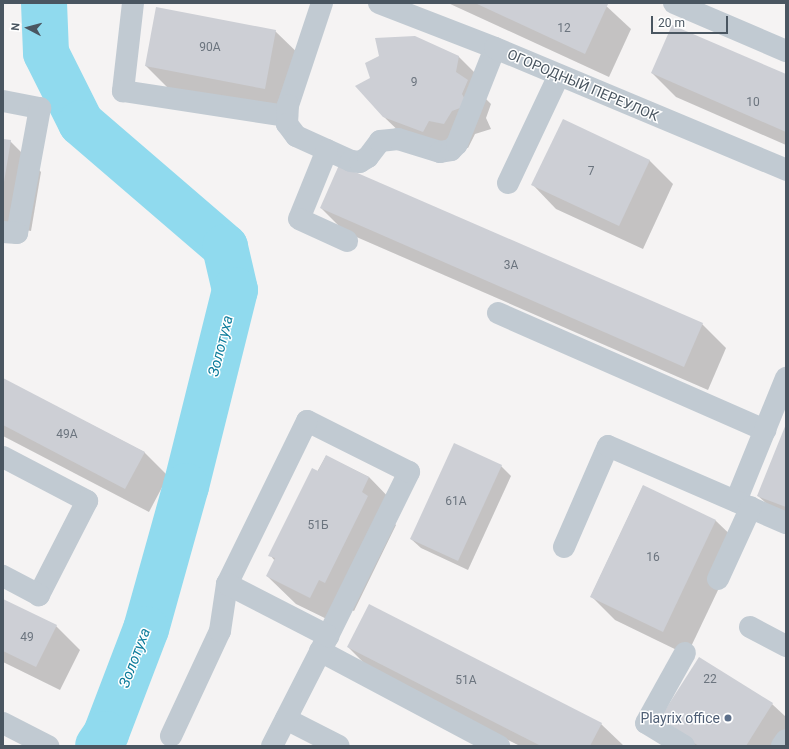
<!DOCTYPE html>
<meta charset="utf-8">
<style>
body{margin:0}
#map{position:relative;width:789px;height:749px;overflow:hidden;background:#f5f3f3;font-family:Roboto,sans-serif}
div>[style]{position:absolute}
.shadow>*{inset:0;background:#0003}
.river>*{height:46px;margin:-23px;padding:0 23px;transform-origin:23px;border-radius:23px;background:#90daee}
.building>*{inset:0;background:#cdcfd5}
.minor>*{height:22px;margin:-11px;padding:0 11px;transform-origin:11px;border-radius:11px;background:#c1cad2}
.dots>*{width:11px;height:11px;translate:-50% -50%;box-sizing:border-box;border:2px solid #fff;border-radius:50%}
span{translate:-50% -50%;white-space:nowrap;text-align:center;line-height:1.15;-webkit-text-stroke:3px #fff;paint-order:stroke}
.number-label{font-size:12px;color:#6b747e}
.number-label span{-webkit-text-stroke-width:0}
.street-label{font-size:14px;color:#4a5661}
.service-label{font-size:14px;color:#4e5e75}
.right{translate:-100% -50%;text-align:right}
.water-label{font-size:15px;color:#0c7c9b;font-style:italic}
.frame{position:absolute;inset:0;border:4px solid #4a5661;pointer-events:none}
.north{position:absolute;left:8px;top:8px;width:40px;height:40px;-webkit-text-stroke:3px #fff;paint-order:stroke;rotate:276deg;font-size:11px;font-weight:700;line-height:16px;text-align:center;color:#4a5661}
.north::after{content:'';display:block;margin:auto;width:14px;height:18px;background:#4a5661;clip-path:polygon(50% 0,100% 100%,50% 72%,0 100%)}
.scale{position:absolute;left:651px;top:16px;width:77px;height:18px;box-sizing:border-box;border:2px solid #4a5661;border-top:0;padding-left:5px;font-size:12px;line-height:14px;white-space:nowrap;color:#4a5661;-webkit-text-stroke:3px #fff;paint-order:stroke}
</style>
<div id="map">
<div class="shadow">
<i style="clip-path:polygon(448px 3px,603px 3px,631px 29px,609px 77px)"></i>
<i style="clip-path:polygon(275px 31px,306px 61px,295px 119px,177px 97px,146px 66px)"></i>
<i style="clip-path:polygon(458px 56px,482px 80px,480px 93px,491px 104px,486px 118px,491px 129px,475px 134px,468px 148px,408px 140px,383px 116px)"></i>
<i style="clip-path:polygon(652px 73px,786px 75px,786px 145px,676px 97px)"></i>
<i style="clip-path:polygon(3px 140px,10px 141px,41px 172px,31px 231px,3px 226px)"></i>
<i style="clip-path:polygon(649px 160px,673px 184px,643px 249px,556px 209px,533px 185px)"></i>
<i style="clip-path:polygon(321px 208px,702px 324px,726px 348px,708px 390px,345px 232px)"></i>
<i style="clip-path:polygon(3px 379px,144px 452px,168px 476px,149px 512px,3px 436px)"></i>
<i style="clip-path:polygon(786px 426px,786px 521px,758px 496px)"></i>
<i style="clip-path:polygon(326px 456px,369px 477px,397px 506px,391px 520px,396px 525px,354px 611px,347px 608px,339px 625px,296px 604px,267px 576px,275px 561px,270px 555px)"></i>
<i style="clip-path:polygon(501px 466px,511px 476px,468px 570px,421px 548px,411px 539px)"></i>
<i style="clip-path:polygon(643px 486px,716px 521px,740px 544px,687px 655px,615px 620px,591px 596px)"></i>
<i style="clip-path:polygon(3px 600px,56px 626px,80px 650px,60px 690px,3px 662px)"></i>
<i style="clip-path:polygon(348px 647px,601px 724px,624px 746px,520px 746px,372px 671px)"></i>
<i style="clip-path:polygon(772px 704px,786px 717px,785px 746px,686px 746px)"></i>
</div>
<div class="river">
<i style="left:44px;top:3px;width:50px;rotate:87.7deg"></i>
<i style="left:46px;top:53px;width:78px;rotate:63.4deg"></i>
<i style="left:81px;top:123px;width:190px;rotate:40.7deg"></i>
<i style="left:225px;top:247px;width:44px;rotate:76.9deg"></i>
<i style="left:235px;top:290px;width:202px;rotate:104deg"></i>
<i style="left:186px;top:486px;width:148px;rotate:105.6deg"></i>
<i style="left:146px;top:629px;width:112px;rotate:110.9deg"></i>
<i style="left:106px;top:734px;width:14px;rotate:124deg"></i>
</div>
<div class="building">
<i style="clip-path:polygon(475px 3px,605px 3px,608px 4px,585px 54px)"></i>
<i style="clip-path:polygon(156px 7px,276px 30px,265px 89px,145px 66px)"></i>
<i style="clip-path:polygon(672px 25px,786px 74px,786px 132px,651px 73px)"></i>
<i style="clip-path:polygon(415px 36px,459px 56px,456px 72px,468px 80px,462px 94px,468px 105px,452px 111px,444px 124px,429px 121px,423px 132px,383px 117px,355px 86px,370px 78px,365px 63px,379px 56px,375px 38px)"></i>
<i style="clip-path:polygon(563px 119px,650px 160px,619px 226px,531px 185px)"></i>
<i style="clip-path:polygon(3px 139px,11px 140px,4px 182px,3px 182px)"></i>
<i style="clip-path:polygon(339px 165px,703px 323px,684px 367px,320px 208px)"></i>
<i style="clip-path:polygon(3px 378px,145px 452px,125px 489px,3px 425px)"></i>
<i style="clip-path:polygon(786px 424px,786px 507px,757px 496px)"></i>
<i style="clip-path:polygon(454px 443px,502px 465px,458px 561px,410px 539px)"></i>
<i style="clip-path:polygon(326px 455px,369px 477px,362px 492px,368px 496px,325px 583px,319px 580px,310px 598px,266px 576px,275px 558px,268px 556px,312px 468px,318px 471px)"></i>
<i style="clip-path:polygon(643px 485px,716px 520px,663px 632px,590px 597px)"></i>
<i style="clip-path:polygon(3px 599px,57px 625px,36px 667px,3px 651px)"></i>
<i style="clip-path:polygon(369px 604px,602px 723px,590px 746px,541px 746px,347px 647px)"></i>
<i style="clip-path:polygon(699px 657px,773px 703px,746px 746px,699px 746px,658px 721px)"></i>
</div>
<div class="minor">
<i style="left:133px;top:3px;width:89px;rotate:96.5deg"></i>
<i style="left:123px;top:91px;width:166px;rotate:8.7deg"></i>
<i style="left:322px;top:3px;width:108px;rotate:108.4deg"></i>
<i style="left:288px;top:105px;width:19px;rotate:93deg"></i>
<i style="left:287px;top:124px;width:15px;rotate:53deg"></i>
<i style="left:296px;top:136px;width:60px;rotate:24.4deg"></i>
<i style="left:351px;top:161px;width:9px;rotate:6deg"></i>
<i style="left:360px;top:162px;width:9px;rotate:-32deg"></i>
<i style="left:368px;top:157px;width:20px;rotate:-53deg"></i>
<i style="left:380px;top:141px;width:18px;rotate:-6deg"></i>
<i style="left:398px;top:139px;width:44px;rotate:17.2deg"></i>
<i style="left:440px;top:152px;width:11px;rotate:-10deg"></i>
<i style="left:451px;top:150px;width:8px;rotate:-45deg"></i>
<i style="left:457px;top:144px;width:103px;rotate:-68.4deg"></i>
<i style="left:379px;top:3px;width:124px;rotate:21.2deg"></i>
<i style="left:495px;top:48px;width:316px;rotate:22.7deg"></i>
<i style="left:674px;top:3px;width:122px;rotate:23.2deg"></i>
<i style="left:3px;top:101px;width:38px;rotate:11deg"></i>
<i style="left:40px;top:108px;width:127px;rotate:100.4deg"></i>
<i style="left:17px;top:233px;width:14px;rotate:-176deg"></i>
<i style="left:327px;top:150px;width:74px;rotate:112.1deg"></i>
<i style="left:299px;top:219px;width:53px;rotate:24.6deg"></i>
<i style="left:508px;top:183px;width:119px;rotate:-64.7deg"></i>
<i style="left:498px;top:313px;width:292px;rotate:23.7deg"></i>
<i style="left:3px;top:457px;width:95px;rotate:27.6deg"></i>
<i style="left:87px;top:501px;width:106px;rotate:117.1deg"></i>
<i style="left:39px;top:595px;width:41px;rotate:-152.2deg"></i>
<i style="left:736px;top:501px;width:133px;rotate:-67.9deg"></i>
<i style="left:564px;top:547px;width:110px;rotate:-66.5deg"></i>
<i style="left:608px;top:446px;width:194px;rotate:23.4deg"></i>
<i style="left:718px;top:579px;width:79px;rotate:-65.4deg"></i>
<i style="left:750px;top:627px;width:41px;rotate:27.8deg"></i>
<i style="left:320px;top:651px;width:203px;rotate:28deg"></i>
<i style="left:286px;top:719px;width:59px;rotate:27deg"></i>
<i style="left:3px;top:723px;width:51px;rotate:27.1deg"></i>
<i style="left:171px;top:736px;width:116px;rotate:-65deg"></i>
<i style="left:220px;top:631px;width:48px;rotate:-81.5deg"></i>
<i style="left:272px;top:746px;width:123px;rotate:-63deg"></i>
<i style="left:328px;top:636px;width:183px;rotate:-63.7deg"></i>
<i style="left:409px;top:472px;width:114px;rotate:-153.4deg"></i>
<i style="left:307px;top:421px;width:182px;rotate:116.1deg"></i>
<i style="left:227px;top:584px;width:114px;rotate:27.2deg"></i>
<i style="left:684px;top:746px;width:44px;rotate:-148.8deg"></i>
<i style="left:646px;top:723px;width:80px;rotate:-60.9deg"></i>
<i style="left:782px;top:746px;width:7px;rotate:-56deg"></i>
</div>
<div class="dots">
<i style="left:728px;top:718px;background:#5c6f8a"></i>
</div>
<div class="number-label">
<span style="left:564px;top:29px">12</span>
<span style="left:210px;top:48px">90А</span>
<span style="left:414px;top:83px">9</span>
<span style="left:753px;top:103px">10</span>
<span style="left:591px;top:172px">7</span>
<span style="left:511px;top:266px">3А</span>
<span style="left:67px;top:435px">49А</span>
<span style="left:456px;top:502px">61А</span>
<span style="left:318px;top:526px">51Б</span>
<span style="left:653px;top:558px">16</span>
<span style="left:27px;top:638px">49</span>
<span style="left:710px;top:680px">22</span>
<span style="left:466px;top:681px">51А</span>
</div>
<div class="street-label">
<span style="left:583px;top:85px;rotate:23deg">ОГОРОДНЫЙ ПЕРЕУЛОК</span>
</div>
<div class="service-label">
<span class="right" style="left:720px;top:718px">Playrix office</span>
</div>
<div class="water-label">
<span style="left:221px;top:346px;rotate:-76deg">Золотуха</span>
<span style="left:135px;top:658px;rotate:-69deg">Золотуха</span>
</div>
<div class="frame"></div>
<div class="north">N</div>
<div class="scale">20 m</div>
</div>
